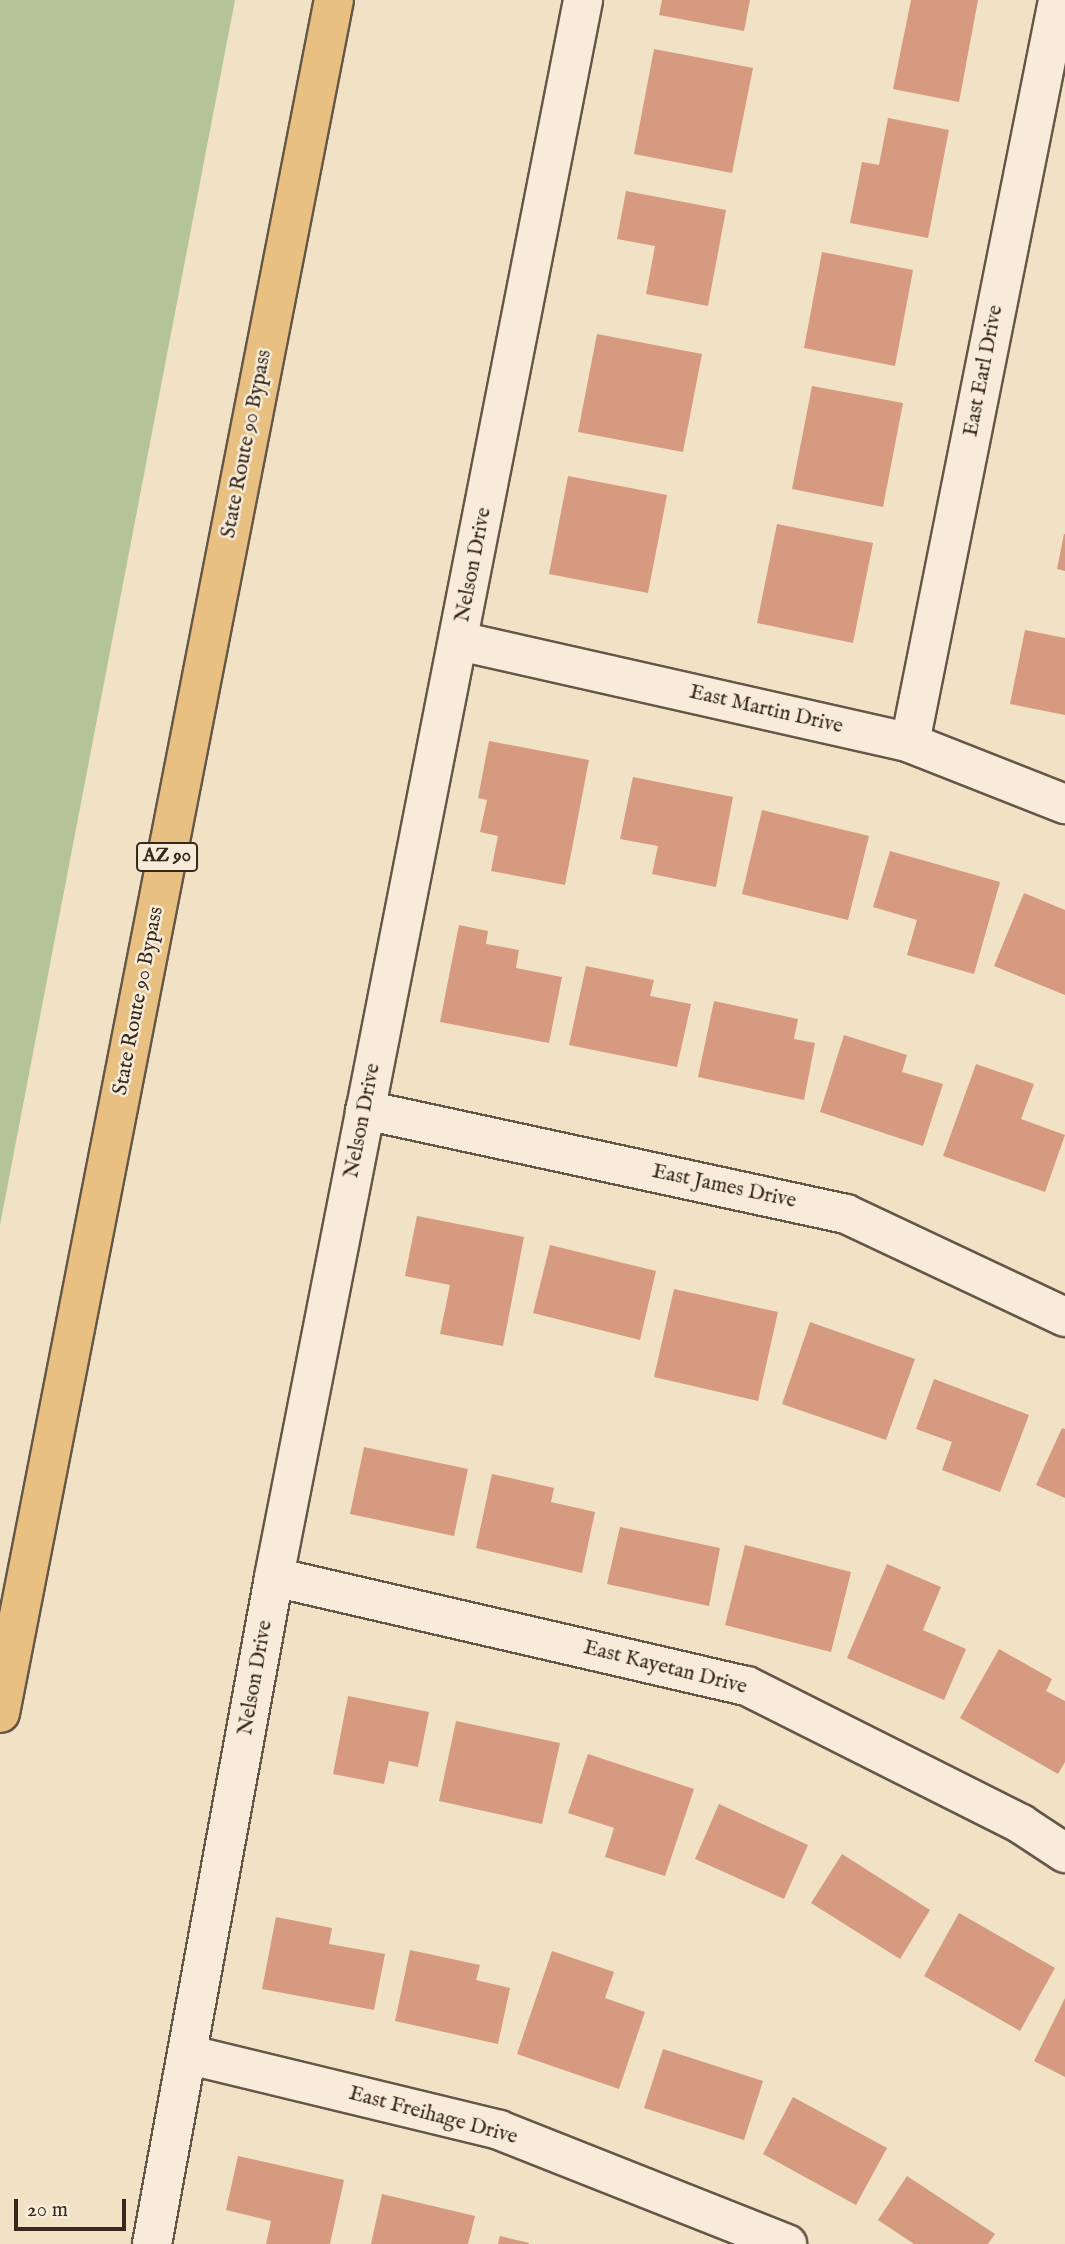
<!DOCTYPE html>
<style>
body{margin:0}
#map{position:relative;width:1065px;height:2244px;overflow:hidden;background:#f1e2c5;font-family:"IM FELL English",serif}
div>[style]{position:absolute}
.green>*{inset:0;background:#b4c498}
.building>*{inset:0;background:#d69a80}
.roads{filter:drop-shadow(2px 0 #665647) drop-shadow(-2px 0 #665647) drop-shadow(0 2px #665647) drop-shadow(0 -2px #665647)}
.minor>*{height:38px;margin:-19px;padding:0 19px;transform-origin:19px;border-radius:19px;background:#f6ecd9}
.highway>*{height:38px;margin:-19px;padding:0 19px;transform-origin:19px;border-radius:19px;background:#e8c182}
span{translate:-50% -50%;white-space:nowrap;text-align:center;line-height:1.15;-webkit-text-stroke:5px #f6ecd9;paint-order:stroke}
.shield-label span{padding:2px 5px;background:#f6ecd9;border:2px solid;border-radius:5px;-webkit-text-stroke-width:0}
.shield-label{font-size:19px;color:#37281d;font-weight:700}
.street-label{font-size:21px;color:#37281d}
.scale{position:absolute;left:14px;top:2199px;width:112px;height:32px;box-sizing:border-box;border:4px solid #37281d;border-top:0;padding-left:9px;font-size:21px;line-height:24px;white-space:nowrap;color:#37281d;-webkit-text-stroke:5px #f6ecd9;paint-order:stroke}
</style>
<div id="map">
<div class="green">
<i style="clip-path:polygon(0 0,235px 0,0 1225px)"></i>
</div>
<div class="building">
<i style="clip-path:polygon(662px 0,750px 0,744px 31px,659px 15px)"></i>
<i style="clip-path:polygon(911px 0,978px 0,959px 102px,893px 89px)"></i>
<i style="clip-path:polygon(654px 49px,753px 68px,732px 173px,634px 154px)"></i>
<i style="clip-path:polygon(888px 118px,949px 130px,928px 238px,850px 223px,862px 162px,879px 165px)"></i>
<i style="clip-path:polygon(626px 191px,726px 210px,708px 306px,646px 294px,655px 246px,617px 239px)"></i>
<i style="clip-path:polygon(822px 252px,913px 270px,895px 366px,804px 348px)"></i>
<i style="clip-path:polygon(597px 334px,702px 354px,683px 452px,578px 432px)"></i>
<i style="clip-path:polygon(812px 386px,903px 403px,883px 507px,792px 489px)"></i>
<i style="clip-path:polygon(568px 476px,667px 495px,648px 593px,549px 574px)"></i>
<i style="clip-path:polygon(777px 524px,873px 543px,853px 643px,757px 623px)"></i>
<i style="clip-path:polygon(1064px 534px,1065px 534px,1065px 571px,1057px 569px)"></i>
<i style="clip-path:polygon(1025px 630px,1065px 638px,1065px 715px,1010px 704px)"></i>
<i style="clip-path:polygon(489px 741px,589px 760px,565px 885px,491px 871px,498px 836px,480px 832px,487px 800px,478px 798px)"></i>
<i style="clip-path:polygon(633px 777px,733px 797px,716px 887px,652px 874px,658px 846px,620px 839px)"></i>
<i style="clip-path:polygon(762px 810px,869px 836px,848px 920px,742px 894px)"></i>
<i style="clip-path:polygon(890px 851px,1000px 882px,974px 974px,907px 955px,917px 920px,873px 907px)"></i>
<i style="clip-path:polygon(1024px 893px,1065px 910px,1065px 995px,994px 966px)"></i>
<i style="clip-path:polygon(459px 925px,488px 931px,486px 944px,519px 950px,516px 968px,562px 977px,549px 1043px,440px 1022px)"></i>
<i style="clip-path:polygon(586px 966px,654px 980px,650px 996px,691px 1004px,677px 1067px,569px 1045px)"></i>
<i style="clip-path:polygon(714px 1001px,798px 1019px,794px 1039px,815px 1043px,804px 1100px,698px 1077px)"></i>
<i style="clip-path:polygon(844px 1035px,907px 1055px,902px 1072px,943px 1084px,923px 1146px,820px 1112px)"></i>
<i style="clip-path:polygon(976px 1064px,1034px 1084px,1021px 1119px,1065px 1135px,1045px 1192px,943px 1156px)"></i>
<i style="clip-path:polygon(417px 1216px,524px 1237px,503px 1346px,440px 1334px,450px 1285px,405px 1276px)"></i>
<i style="clip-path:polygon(550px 1245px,656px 1271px,640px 1340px,533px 1313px)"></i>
<i style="clip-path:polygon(674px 1289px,778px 1312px,758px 1401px,654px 1377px)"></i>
<i style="clip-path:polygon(810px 1322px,915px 1359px,886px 1440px,782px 1404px)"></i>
<i style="clip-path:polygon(934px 1379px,1029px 1415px,1000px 1492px,942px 1470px,952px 1442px,916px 1429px)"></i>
<i style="clip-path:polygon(1062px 1428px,1065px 1429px,1065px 1498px,1036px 1485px)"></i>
<i style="clip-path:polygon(364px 1447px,468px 1469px,454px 1536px,350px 1514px)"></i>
<i style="clip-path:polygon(492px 1474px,554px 1488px,551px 1502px,595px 1512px,582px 1573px,476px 1548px)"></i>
<i style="clip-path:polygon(620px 1527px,720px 1548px,709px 1606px,607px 1584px)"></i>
<i style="clip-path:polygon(745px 1545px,851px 1572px,831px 1652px,725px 1625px)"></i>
<i style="clip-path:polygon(887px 1564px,941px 1587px,923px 1630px,966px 1649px,944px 1700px,847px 1658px)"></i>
<i style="clip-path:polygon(999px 1649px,1052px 1679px,1046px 1691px,1065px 1701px,1065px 1762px,1058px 1774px,960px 1718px)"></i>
<i style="clip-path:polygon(348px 1696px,429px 1712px,418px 1767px,389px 1761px,384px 1784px,333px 1774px)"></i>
<i style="clip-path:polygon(456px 1721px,560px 1743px,542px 1824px,439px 1801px)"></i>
<i style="clip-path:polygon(588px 1754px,694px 1789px,665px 1876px,605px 1857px,614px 1828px,568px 1813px)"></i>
<i style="clip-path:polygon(719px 1804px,808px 1845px,784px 1899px,695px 1859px)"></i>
<i style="clip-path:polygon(842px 1854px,930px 1910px,900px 1959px,811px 1903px)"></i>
<i style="clip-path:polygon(959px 1913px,1055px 1968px,1020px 2031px,924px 1976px)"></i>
<i style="clip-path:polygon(276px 1917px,332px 1928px,329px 1944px,385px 1954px,374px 2010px,262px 1989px)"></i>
<i style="clip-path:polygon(410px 1950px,480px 1965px,476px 1980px,510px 1988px,498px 2044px,395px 2021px)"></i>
<i style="clip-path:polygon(552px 1951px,614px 1972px,605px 1998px,645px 2012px,619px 2089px,517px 2054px)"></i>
<i style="clip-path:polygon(1065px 1998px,1065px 2077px,1034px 2061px)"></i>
<i style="clip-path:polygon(663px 2049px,763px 2081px,744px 2140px,644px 2108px)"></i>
<i style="clip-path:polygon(793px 2097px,887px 2148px,856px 2205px,763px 2154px)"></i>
<i style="clip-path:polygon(238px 2156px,344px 2180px,330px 2244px,266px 2244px,271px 2221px,226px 2210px)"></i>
<i style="clip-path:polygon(907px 2176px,995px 2234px,988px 2244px,914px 2244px,878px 2220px)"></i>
<i style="clip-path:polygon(382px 2194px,475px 2216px,468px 2244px,371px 2244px)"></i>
<i style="clip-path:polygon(500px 2236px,529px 2243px,529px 2244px,498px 2244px)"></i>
</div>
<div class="roads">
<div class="minor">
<i style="left:459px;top:641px;width:462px;rotate:12.7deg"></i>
<i style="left:910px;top:743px;width:167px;rotate:21.5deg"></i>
<i style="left:910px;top:743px;width:758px;rotate:-78.73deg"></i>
<i style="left:365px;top:1110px;width:492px;rotate:12.2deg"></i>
<i style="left:846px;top:1214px;width:242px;rotate:25.2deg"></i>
<i style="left:274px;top:1577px;width:485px;rotate:13deg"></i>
<i style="left:747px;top:1686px;width:307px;rotate:26.7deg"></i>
<i style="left:1021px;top:1824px;width:53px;rotate:33.4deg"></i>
<i style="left:190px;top:2055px;width:318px;rotate:13.6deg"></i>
<i style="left:499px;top:2130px;width:310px;rotate:21.6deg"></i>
<i style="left:152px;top:2244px;width:678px;rotate:-79.63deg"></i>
<i style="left:274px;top:1577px;width:1607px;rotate:-78.91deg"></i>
</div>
<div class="highway">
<i style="left:0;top:1713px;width:1745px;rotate:-78.97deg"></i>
</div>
</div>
<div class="shield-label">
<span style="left:167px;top:857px">AZ 90</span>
</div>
<div class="street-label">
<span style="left:984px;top:371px;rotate:-79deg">East Earl Drive</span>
<span style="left:247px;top:444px;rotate:-79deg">State Route 90 Bypass</span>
<span style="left:474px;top:565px;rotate:-79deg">Nelson Drive</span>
<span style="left:766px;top:710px;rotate:13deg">East Martin Drive</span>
<span style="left:139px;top:1001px;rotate:-79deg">State Route 90 Bypass</span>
<span style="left:363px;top:1121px;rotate:-79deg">Nelson Drive</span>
<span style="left:724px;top:1187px;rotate:12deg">East James Drive</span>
<span style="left:665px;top:1668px;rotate:14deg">East Kayetan Drive</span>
<span style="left:256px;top:1678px;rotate:-80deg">Nelson Drive</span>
<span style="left:433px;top:2116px;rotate:15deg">East Freihage Drive</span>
</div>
<div class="scale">20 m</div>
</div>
